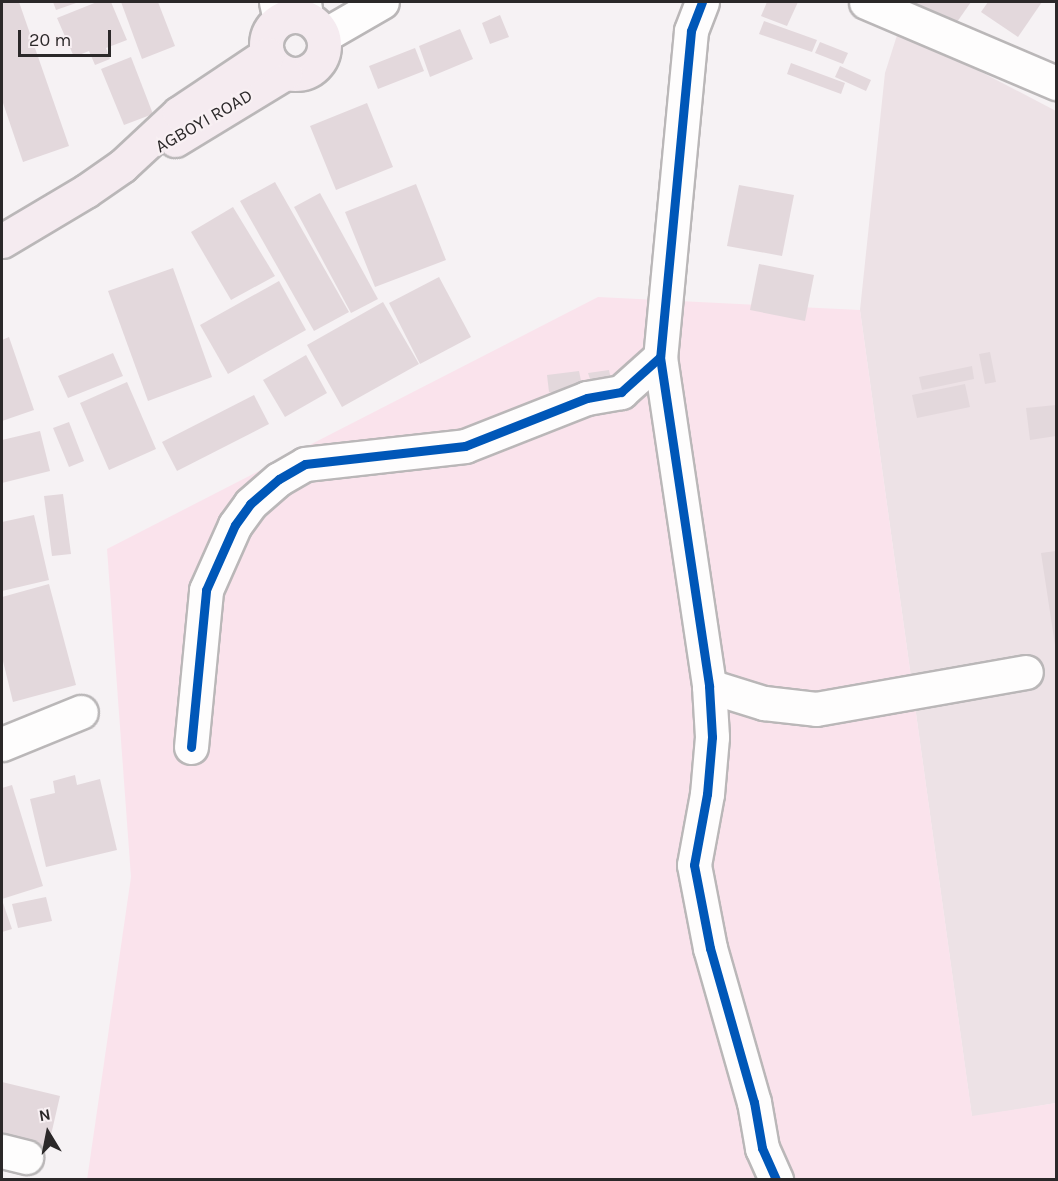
<!DOCTYPE html>
<style>
body{margin:0}
#map{position:relative;width:1058px;height:1181px;overflow:hidden;background:#f6f2f4;font-family:Karla,sans-serif}
div>[style]{position:absolute}
.built>*{inset:0;background:#ede2e6}
.green>*{inset:0;background:#fae3ec}
.building>*{inset:0;background:#e3d8dc}
.roads{filter:drop-shadow(2px 0 #bab7b8) drop-shadow(-2px 0 #bab7b8) drop-shadow(0 2px #bab7b8) drop-shadow(0 -2px #bab7b8)}
.minor>*{height:33px;margin:-16.5px;padding:0 16.5px;transform-origin:16.5px;border-radius:16.5px;background:#fefdfd}
.major>*{height:33px;margin:-16.5px;padding:0 16.5px;transform-origin:16.5px;border-radius:16.5px;background:#f5ebf0}
.major>.ring{margin:-16.5px;padding:0;box-sizing:content-box;background:none;border:33px solid #f5ebf0;border-radius:50%}
.cycleway>*{height:9px;margin:-4.5px;padding:0 4.5px;transform-origin:4.5px;border-radius:4.5px;background:#0057b8}
span{translate:-50% -50%;white-space:nowrap;text-align:center;line-height:1.15;-webkit-text-stroke:4.5px #f8f0f3;paint-order:stroke}
.street-label{font-size:18px;color:#2b2829}
.frame{position:absolute;inset:0;border:3px solid #2b2829;pointer-events:none}
.north{position:absolute;left:18px;top:1103px;width:60px;height:60px;-webkit-text-stroke:4px #f8f0f3;paint-order:stroke;rotate:350deg;font-size:16px;font-weight:700;line-height:24px;text-align:center;color:#2b2829}
.north::after{content:'';display:block;margin:auto;width:21px;height:27px;background:#2b2829;clip-path:polygon(50% 0,100% 100%,50% 72%,0 100%)}
.scale{position:absolute;left:18px;top:30px;width:93px;height:27px;box-sizing:border-box;border:3px solid #2b2829;border-top:0;padding-left:8px;font-size:18px;line-height:21px;white-space:nowrap;color:#2b2829;-webkit-text-stroke:4px #f8f0f3;paint-order:stroke}
</style>
<div id="map">
<div class="built">
<i style="clip-path:polygon(899px 29px,1056px 111px,1056px 1103px,972px 1117px,860px 310px,885px 73px)"></i>
</div>
<div class="green">
<i style="clip-path:polygon(598px 297px,860px 310px,972px 1116px,1056px 1103px,1056px 1179px,87px 1180px,131px 877px,107px 549px)"></i>
</div>
<div class="building">
<i style="clip-path:polygon(2px 2px,19px 2px,69px 146px,23px 162px,2px 100px)"></i>
<i style="clip-path:polygon(53px 2px,79px 2px,56px 10px)"></i>
<i style="clip-path:polygon(97px 2px,111px 2px,127px 40px,106px 48px,110px 59px,95px 65px,89px 51px,74px 57px,57px 18px)"></i>
<i style="clip-path:polygon(121px 2px,158px 2px,175px 46px,142px 59px)"></i>
<i style="clip-path:polygon(767px 2px,798px 2px,787px 26px,761px 16px)"></i>
<i style="clip-path:polygon(906px 2px,971px 2px,950px 32px)"></i>
<i style="clip-path:polygon(988px 2px,1042px 2px,1018px 37px,981px 12px)"></i>
<i style="clip-path:polygon(500px 15px,509px 37px,490px 44px,482px 23px)"></i>
<i style="clip-path:polygon(764px 21px,817px 40px,812px 52px,759px 34px)"></i>
<i style="clip-path:polygon(460px 29px,473px 59px,430px 77px,419px 46px)"></i>
<i style="clip-path:polygon(820px 42px,848px 53px,843px 64px,815px 53px)"></i>
<i style="clip-path:polygon(415px 48px,424px 71px,378px 89px,369px 66px)"></i>
<i style="clip-path:polygon(131px 57px,153px 114px,124px 125px,101px 69px)"></i>
<i style="clip-path:polygon(791px 63px,845px 83px,841px 94px,787px 74px)"></i>
<i style="clip-path:polygon(840px 66px,871px 80px,866px 91px,835px 77px)"></i>
<i style="clip-path:polygon(367px 103px,393px 167px,336px 190px,310px 126px)"></i>
<i style="clip-path:polygon(275px 182px,349px 312px,314px 331px,240px 201px)"></i>
<i style="clip-path:polygon(416px 184px,446px 260px,375px 287px,345px 212px)"></i>
<i style="clip-path:polygon(739px 185px,794px 195px,782px 256px,727px 246px)"></i>
<i style="clip-path:polygon(320px 193px,378px 299px,351px 313px,294px 207px)"></i>
<i style="clip-path:polygon(233px 207px,275px 276px,231px 300px,191px 232px)"></i>
<i style="clip-path:polygon(759px 264px,814px 275px,805px 321px,750px 310px)"></i>
<i style="clip-path:polygon(173px 268px,212px 377px,148px 401px,108px 291px)"></i>
<i style="clip-path:polygon(439px 277px,471px 337px,420px 364px,389px 303px)"></i>
<i style="clip-path:polygon(279px 281px,306px 330px,228px 374px,200px 325px)"></i>
<i style="clip-path:polygon(383px 302px,419px 364px,342px 407px,307px 345px)"></i>
<i style="clip-path:polygon(9px 337px,34px 410px,2px 421px,2px 340px)"></i>
<i style="clip-path:polygon(990px 352px,996px 382px,985px 384px,979px 354px)"></i>
<i style="clip-path:polygon(113px 353px,123px 376px,68px 398px,58px 376px)"></i>
<i style="clip-path:polygon(306px 355px,327px 393px,285px 417px,263px 380px)"></i>
<i style="clip-path:polygon(972px 366px,974px 379px,922px 390px,919px 377px)"></i>
<i style="clip-path:polygon(609px 370px,612px 384px,593px 388px,588px 373px)"></i>
<i style="clip-path:polygon(579px 371px,584px 395px,549px 392px,547px 375px)"></i>
<i style="clip-path:polygon(127px 382px,156px 449px,109px 470px,80px 403px)"></i>
<i style="clip-path:polygon(965px 384px,970px 407px,917px 418px,912px 395px)"></i>
<i style="clip-path:polygon(254px 395px,269px 424px,177px 471px,162px 442px)"></i>
<i style="clip-path:polygon(1056px 405px,1056px 436px,1030px 440px,1026px 408px)"></i>
<i style="clip-path:polygon(69px 422px,84px 461px,69px 467px,53px 428px)"></i>
<i style="clip-path:polygon(40px 431px,50px 471px,2px 483px,2px 440px)"></i>
<i style="clip-path:polygon(63px 494px,71px 554px,52px 556px,44px 496px)"></i>
<i style="clip-path:polygon(34px 515px,49px 580px,2px 591px,2px 522px)"></i>
<i style="clip-path:polygon(1056px 551px,1056px 645px,1055px 645px,1041px 553px)"></i>
<i style="clip-path:polygon(49px 584px,76px 685px,13px 702px,2px 657px,2px 597px)"></i>
<i style="clip-path:polygon(75px 775px,77px 785px,100px 779px,117px 850px,46px 867px,30px 799px,55px 793px,53px 781px)"></i>
<i style="clip-path:polygon(12px 785px,43px 886px,2px 899px,2px 788px)"></i>
<i style="clip-path:polygon(46px 897px,52px 921px,18px 928px,12px 904px)"></i>
<i style="clip-path:polygon(2px 900px,12px 929px,2px 932px)"></i>
<i style="clip-path:polygon(2px 1082px,60px 1096px,48px 1148px,2px 1137px)"></i>
</div>
<div class="roads">
<div class="minor">
<i style="left:276px;top:2px;width:18px;rotate:77deg"></i>
<i style="left:304px;top:2px;width:15px;rotate:82deg"></i>
<i style="left:702px;top:2px;width:31px;rotate:111deg"></i>
<i style="left:691px;top:31px;width:327px;rotate:95.4deg"></i>
<i style="left:660px;top:357px;width:333px;rotate:81.5deg"></i>
<i style="left:709px;top:686px;width:51px;rotate:86.6deg"></i>
<i style="left:712px;top:737px;width:57px;rotate:95deg"></i>
<i style="left:707px;top:794px;width:72px;rotate:100.4deg"></i>
<i style="left:694px;top:865px;width:85px;rotate:79.1deg"></i>
<i style="left:710px;top:948px;width:160px;rotate:74.1deg"></i>
<i style="left:754px;top:1102px;width:47px;rotate:80.1deg"></i>
<i style="left:762px;top:1148px;width:35px;rotate:66deg"></i>
<i style="left:866px;top:2px;width:207px;rotate:23.1deg"></i>
<i style="left:323px;top:36px;width:68px;rotate:-30deg"></i>
<i style="left:709px;top:686px;width:58px;rotate:17.2deg"></i>
<i style="left:764px;top:703px;width:52px;rotate:6.6deg"></i>
<i style="left:816px;top:709px;width:213px;rotate:-10deg"></i>
<i style="left:2px;top:744px;width:85px;rotate:-22.1deg"></i>
<i style="left:191px;top:747px;width:158px;rotate:-84.5deg"></i>
<i style="left:206px;top:590px;width:71px;rotate:-66deg"></i>
<i style="left:235px;top:525px;width:26px;rotate:-54deg"></i>
<i style="left:250px;top:504px;width:38px;rotate:-41deg"></i>
<i style="left:279px;top:479px;width:30px;rotate:-30deg"></i>
<i style="left:305px;top:464px;width:161px;rotate:-6.4deg"></i>
<i style="left:465px;top:446px;width:131px;rotate:-21.5deg"></i>
<i style="left:587px;top:398px;width:35px;rotate:-10deg"></i>
<i style="left:621px;top:392px;width:52px;rotate:-41.9deg"></i>
<i style="left:2px;top:1151px;width:25px;rotate:14deg"></i>
</div>
<div class="major">
<i class="ring" style="left:266px;top:16px;width:25px;height:25px"></i>
<i style="left:175px;top:140px;width:129px;rotate:-31.3deg"></i>
<i style="left:2px;top:241px;width:98px;rotate:-30.8deg"></i>
<i style="left:86px;top:191px;width:44px;rotate:-34.8deg"></i>
<i style="left:122px;top:166px;width:78px;rotate:-42.9deg"></i>
<i style="left:179px;top:113px;width:106px;rotate:-33.8deg"></i>
</div>
</div>
<div class="cycleway">
<i style="left:702px;top:2px;width:31px;rotate:111deg"></i>
<i style="left:691px;top:31px;width:327px;rotate:95.4deg"></i>
<i style="left:660px;top:357px;width:333px;rotate:81.5deg"></i>
<i style="left:709px;top:686px;width:51px;rotate:86.6deg"></i>
<i style="left:712px;top:737px;width:57px;rotate:95deg"></i>
<i style="left:707px;top:794px;width:72px;rotate:100.4deg"></i>
<i style="left:694px;top:865px;width:85px;rotate:79.1deg"></i>
<i style="left:710px;top:948px;width:160px;rotate:74.1deg"></i>
<i style="left:754px;top:1102px;width:47px;rotate:80.1deg"></i>
<i style="left:762px;top:1148px;width:35px;rotate:66deg"></i>
<i style="left:191px;top:747px;width:158px;rotate:-84.5deg"></i>
<i style="left:206px;top:590px;width:71px;rotate:-66deg"></i>
<i style="left:235px;top:525px;width:26px;rotate:-54deg"></i>
<i style="left:250px;top:504px;width:38px;rotate:-41deg"></i>
<i style="left:279px;top:479px;width:30px;rotate:-30deg"></i>
<i style="left:305px;top:464px;width:161px;rotate:-6.4deg"></i>
<i style="left:465px;top:446px;width:131px;rotate:-21.5deg"></i>
<i style="left:587px;top:398px;width:35px;rotate:-10deg"></i>
<i style="left:621px;top:392px;width:52px;rotate:-41.9deg"></i>
</div>
<div class="street-label">
<span style="left:204px;top:121px;rotate:-30deg">AGBOYI ROAD</span>
</div>
<div class="frame"></div>
<div class="north">N</div>
<div class="scale">20 m</div>
</div>
